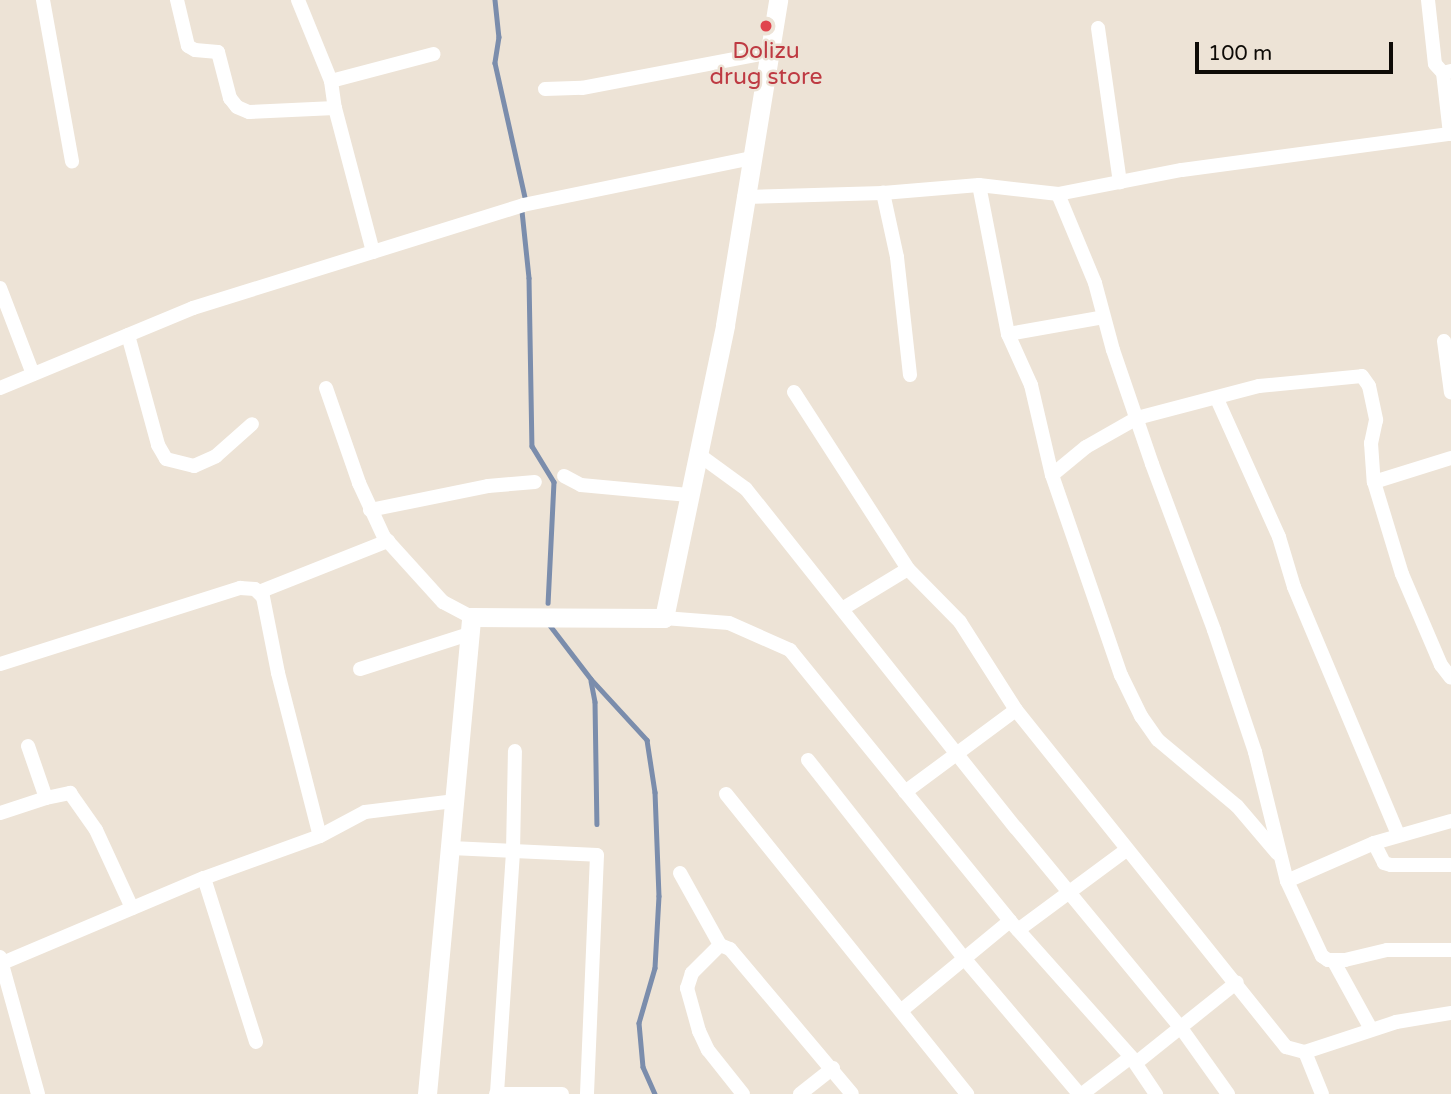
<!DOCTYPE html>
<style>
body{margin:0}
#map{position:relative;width:1451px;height:1094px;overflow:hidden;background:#ede3d6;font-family:"Varela Round",sans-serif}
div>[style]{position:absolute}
.stream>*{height:4.5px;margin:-2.25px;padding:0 2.25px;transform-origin:2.25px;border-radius:2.25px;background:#7b8dac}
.street>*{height:14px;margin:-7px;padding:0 7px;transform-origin:7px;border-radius:7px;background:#fff}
.secondary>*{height:19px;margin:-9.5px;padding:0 9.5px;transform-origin:9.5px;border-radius:9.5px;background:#fff}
.dots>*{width:19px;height:19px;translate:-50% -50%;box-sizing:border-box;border:4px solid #ede3d6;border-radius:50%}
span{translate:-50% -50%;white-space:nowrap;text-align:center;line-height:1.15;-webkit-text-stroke:5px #ede3d6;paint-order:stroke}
.health-label{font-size:23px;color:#be3a42}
.scale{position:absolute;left:1195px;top:42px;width:198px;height:32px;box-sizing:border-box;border:4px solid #0e0b07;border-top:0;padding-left:9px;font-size:21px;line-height:24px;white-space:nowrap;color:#0e0b07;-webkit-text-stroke:5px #ede3d6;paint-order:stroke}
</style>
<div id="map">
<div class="stream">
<i style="left:495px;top:0;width:37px;rotate:84deg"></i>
<i style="left:499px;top:37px;width:26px;rotate:99deg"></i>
<i style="left:495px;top:63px;width:137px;rotate:77.4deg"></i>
<i style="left:522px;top:211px;width:67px;rotate:84deg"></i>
<i style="left:529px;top:278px;width:168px;rotate:89deg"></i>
<i style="left:532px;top:446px;width:42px;rotate:58.6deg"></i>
<i style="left:554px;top:482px;width:121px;rotate:92.8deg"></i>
<i style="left:549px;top:624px;width:69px;rotate:52.6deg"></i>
<i style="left:591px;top:679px;width:83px;rotate:47.4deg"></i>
<i style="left:647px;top:740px;width:53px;rotate:81.3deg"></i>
<i style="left:655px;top:792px;width:104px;rotate:87.8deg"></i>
<i style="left:659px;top:896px;width:72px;rotate:93.2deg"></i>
<i style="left:655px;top:968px;width:57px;rotate:106.2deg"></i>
<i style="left:639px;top:1023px;width:44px;rotate:84.8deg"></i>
<i style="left:643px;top:1067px;width:30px;rotate:66deg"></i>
<i style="left:591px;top:681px;width:21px;rotate:79deg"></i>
<i style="left:595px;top:702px;width:122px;rotate:89.1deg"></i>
</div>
<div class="street">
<i style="left:43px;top:0;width:164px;rotate:79.8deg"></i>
<i style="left:177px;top:0;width:47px;rotate:76.6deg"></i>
<i style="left:188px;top:46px;width:8px;rotate:30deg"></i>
<i style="left:195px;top:50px;width:23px;rotate:5deg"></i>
<i style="left:218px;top:52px;width:48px;rotate:75.4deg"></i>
<i style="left:230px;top:98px;width:11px;rotate:52deg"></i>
<i style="left:237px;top:107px;width:13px;rotate:23deg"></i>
<i style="left:249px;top:112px;width:86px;rotate:-2.7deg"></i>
<i style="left:298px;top:0;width:87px;rotate:67.8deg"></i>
<i style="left:331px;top:81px;width:27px;rotate:82deg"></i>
<i style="left:335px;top:108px;width:149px;rotate:75.2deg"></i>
<i style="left:1428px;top:0;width:64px;rotate:83.8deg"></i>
<i style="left:1435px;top:64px;width:12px;rotate:48deg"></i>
<i style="left:1098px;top:28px;width:156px;rotate:81.9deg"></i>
<i style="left:331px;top:81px;width:106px;rotate:-14.7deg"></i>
<i style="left:545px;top:89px;width:37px;rotate:-2deg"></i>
<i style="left:582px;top:88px;width:192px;rotate:-10.8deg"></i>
<i style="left:979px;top:185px;width:152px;rotate:79deg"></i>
<i style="left:1008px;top:334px;width:56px;rotate:65.7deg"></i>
<i style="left:1031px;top:385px;width:92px;rotate:76.9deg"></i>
<i style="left:1052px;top:475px;width:212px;rotate:71deg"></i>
<i style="left:1121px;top:675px;width:46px;rotate:64deg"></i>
<i style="left:1141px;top:716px;width:29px;rotate:55deg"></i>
<i style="left:1158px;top:740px;width:103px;rotate:39.9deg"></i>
<i style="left:1237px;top:806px;width:62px;rotate:49.6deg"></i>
<i style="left:1058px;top:194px;width:96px;rotate:67.4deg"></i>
<i style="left:1095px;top:283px;width:69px;rotate:75deg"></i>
<i style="left:1113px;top:350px;width:120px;rotate:71.1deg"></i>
<i style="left:1152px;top:464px;width:177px;rotate:69.5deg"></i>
<i style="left:1214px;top:630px;width:129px;rotate:71.4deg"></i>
<i style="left:1255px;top:752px;width:133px;rotate:76.1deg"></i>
<i style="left:1287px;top:881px;width:83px;rotate:65deg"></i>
<i style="left:1322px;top:956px;width:7px;rotate:34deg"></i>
<i style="left:1328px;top:960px;width:17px"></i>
<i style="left:1345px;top:960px;width:43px;rotate:-13.4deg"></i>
<i style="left:1387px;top:950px;width:64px"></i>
<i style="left:744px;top:197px;width:139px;rotate:-1.6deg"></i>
<i style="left:0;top:288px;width:92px;rotate:69deg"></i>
<i style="left:1008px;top:334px;width:97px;rotate:-10deg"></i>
<i style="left:128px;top:335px;width:114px;rotate:74.7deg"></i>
<i style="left:158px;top:445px;width:16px;rotate:60deg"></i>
<i style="left:166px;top:459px;width:29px;rotate:14deg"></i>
<i style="left:194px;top:466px;width:24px;rotate:-24deg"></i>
<i style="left:216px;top:456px;width:48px;rotate:-41.6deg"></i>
<i style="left:1444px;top:341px;width:52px;rotate:82.3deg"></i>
<i style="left:910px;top:375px;width:119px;rotate:-96.3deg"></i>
<i style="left:897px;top:257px;width:66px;rotate:-102.3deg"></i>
<i style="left:883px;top:193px;width:96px;rotate:-4.8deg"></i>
<i style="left:979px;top:185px;width:80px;rotate:6.5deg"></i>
<i style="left:1058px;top:194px;width:126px;rotate:-11deg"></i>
<i style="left:1182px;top:170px;width:270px;rotate:-7.7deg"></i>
<i style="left:1450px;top:134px;width:61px;rotate:-96.5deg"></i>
<i style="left:1443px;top:73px;width:8px;rotate:-14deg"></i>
<i style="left:0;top:388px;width:209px;rotate:-22.5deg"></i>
<i style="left:193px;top:308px;width:346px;rotate:-17.3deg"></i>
<i style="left:523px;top:205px;width:233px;rotate:-11.6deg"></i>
<i style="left:326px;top:388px;width:101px;rotate:70.8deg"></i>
<i style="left:359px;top:483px;width:60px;rotate:65.2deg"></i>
<i style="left:384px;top:537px;width:88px;rotate:47.8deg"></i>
<i style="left:443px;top:602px;width:32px;rotate:28deg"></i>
<i style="left:794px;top:392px;width:211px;rotate:57.2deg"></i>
<i style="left:908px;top:569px;width:74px;rotate:45.5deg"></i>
<i style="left:960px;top:622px;width:104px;rotate:57.5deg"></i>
<i style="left:1016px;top:710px;width:432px;rotate:51.3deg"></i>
<i style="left:1286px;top:1047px;width:20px;rotate:15deg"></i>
<i style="left:1305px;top:1052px;width:96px;rotate:-18.2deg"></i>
<i style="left:1396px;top:1022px;width:56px;rotate:-9.3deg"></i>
<i style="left:1217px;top:399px;width:151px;rotate:65.8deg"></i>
<i style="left:1279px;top:537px;width:52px;rotate:73.3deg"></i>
<i style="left:1294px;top:587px;width:268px;rotate:67.2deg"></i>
<i style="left:698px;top:454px;width:59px;rotate:36.1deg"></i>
<i style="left:746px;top:489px;width:433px;rotate:51.5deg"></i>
<i style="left:1016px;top:828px;width:259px;rotate:50.5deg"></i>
<i style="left:1181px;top:1028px;width:81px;rotate:54.5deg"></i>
<i style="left:1052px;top:475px;width:44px;rotate:-39.5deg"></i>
<i style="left:1086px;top:447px;width:59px;rotate:-29.6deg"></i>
<i style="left:1137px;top:418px;width:126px;rotate:-14.7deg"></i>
<i style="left:1259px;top:386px;width:103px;rotate:-5.5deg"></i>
<i style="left:1362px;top:376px;width:12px;rotate:55deg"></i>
<i style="left:1369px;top:386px;width:35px;rotate:78deg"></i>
<i style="left:1376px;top:420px;width:24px;rotate:102deg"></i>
<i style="left:1371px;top:443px;width:39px;rotate:86deg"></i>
<i style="left:1374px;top:482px;width:96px;rotate:73.1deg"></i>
<i style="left:1402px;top:574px;width:99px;rotate:66.8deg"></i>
<i style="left:1441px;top:665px;width:16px;rotate:52deg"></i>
<i style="left:564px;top:476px;width:19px;rotate:28deg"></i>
<i style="left:581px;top:485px;width:108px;rotate:5.3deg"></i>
<i style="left:1374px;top:482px;width:81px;rotate:-17.3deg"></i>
<i style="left:370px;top:510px;width:120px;rotate:-11.5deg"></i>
<i style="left:488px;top:486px;width:47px;rotate:-4.9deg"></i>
<i style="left:259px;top:592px;width:139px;rotate:-21.6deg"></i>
<i style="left:842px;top:609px;width:77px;rotate:-31.2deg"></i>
<i style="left:664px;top:618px;width:65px;rotate:4.4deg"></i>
<i style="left:729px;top:623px;width:67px;rotate:23.9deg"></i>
<i style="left:790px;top:650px;width:349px;rotate:50.9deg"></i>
<i style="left:1010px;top:921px;width:182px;rotate:48.3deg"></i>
<i style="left:1131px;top:1057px;width:45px;rotate:56deg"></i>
<i style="left:0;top:664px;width:252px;rotate:-17.6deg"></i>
<i style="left:240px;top:588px;width:15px;rotate:4deg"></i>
<i style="left:255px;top:589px;width:11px;rotate:45deg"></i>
<i style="left:263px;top:597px;width:77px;rotate:78.8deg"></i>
<i style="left:278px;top:673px;width:168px;rotate:75.6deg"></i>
<i style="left:360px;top:669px;width:114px;rotate:-17.8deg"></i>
<i style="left:28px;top:746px;width:55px;rotate:70.9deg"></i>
<i style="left:808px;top:760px;width:251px;rotate:51.8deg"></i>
<i style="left:963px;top:957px;width:180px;rotate:49.7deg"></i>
<i style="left:905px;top:792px;width:138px;rotate:-36.5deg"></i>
<i style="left:726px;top:794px;width:385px;rotate:51.2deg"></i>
<i style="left:0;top:813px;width:48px;rotate:-18.1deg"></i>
<i style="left:46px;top:798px;width:25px;rotate:-12deg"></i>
<i style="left:70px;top:793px;width:45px;rotate:54.9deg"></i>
<i style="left:96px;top:830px;width:86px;rotate:65.2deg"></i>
<i style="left:1374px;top:843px;width:22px;rotate:63deg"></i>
<i style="left:1384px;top:863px;width:7px;rotate:16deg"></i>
<i style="left:1391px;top:865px;width:60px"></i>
<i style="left:451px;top:848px;width:146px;rotate:2.7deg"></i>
<i style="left:597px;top:855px;width:239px;rotate:92.4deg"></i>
<i style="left:680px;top:873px;width:82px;rotate:60.9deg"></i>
<i style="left:720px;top:945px;width:11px;rotate:22deg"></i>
<i style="left:730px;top:949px;width:189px;rotate:49.9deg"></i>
<i style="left:204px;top:878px;width:172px;rotate:72.4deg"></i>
<i style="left:1287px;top:881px;width:95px;rotate:-23.6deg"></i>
<i style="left:1374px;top:843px;width:80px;rotate:-15.9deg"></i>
<i style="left:1018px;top:930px;width:134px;rotate:-36.5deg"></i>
<i style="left:720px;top:945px;width:40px;rotate:135deg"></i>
<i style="left:692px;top:973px;width:16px;rotate:108deg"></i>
<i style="left:687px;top:988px;width:45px;rotate:74.4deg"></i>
<i style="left:699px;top:1031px;width:21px;rotate:65deg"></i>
<i style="left:708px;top:1050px;width:56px;rotate:51.5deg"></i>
<i style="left:0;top:957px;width:142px;rotate:74.5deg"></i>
<i style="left:1333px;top:960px;width:79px;rotate:61.2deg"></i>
<i style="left:0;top:964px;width:221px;rotate:-22.9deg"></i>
<i style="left:204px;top:878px;width:123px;rotate:-19.9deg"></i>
<i style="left:320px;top:836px;width:51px;rotate:-28.1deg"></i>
<i style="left:365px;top:812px;width:91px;rotate:-7deg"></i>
<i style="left:902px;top:1010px;width:140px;rotate:-39.5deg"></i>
<i style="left:1305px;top:1052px;width:45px;rotate:68deg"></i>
<i style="left:1136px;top:1063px;width:129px;rotate:-38.7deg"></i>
<i style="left:497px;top:1093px;width:242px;rotate:-86.2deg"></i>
<i style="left:513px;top:852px;width:101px;rotate:-88.9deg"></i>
<i style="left:496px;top:1094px;width:66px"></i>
<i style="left:800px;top:1094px;width:42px;rotate:-38.2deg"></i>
<i style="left:1082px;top:1094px;width:61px;rotate:-37.1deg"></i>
</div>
<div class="secondary">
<i style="left:427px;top:1094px;width:479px;rotate:-84.7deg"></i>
<i style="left:471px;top:617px;width:193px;rotate:0.3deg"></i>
<i style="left:664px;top:618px;width:299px;rotate:-78.2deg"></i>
<i style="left:725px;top:325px;width:329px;rotate:-80.7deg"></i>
</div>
<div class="dots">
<i style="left:766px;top:26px;background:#e0444e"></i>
</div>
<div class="health-label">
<span style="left:766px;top:64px">Dolizu<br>drug store</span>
</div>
<div class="scale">100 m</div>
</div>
